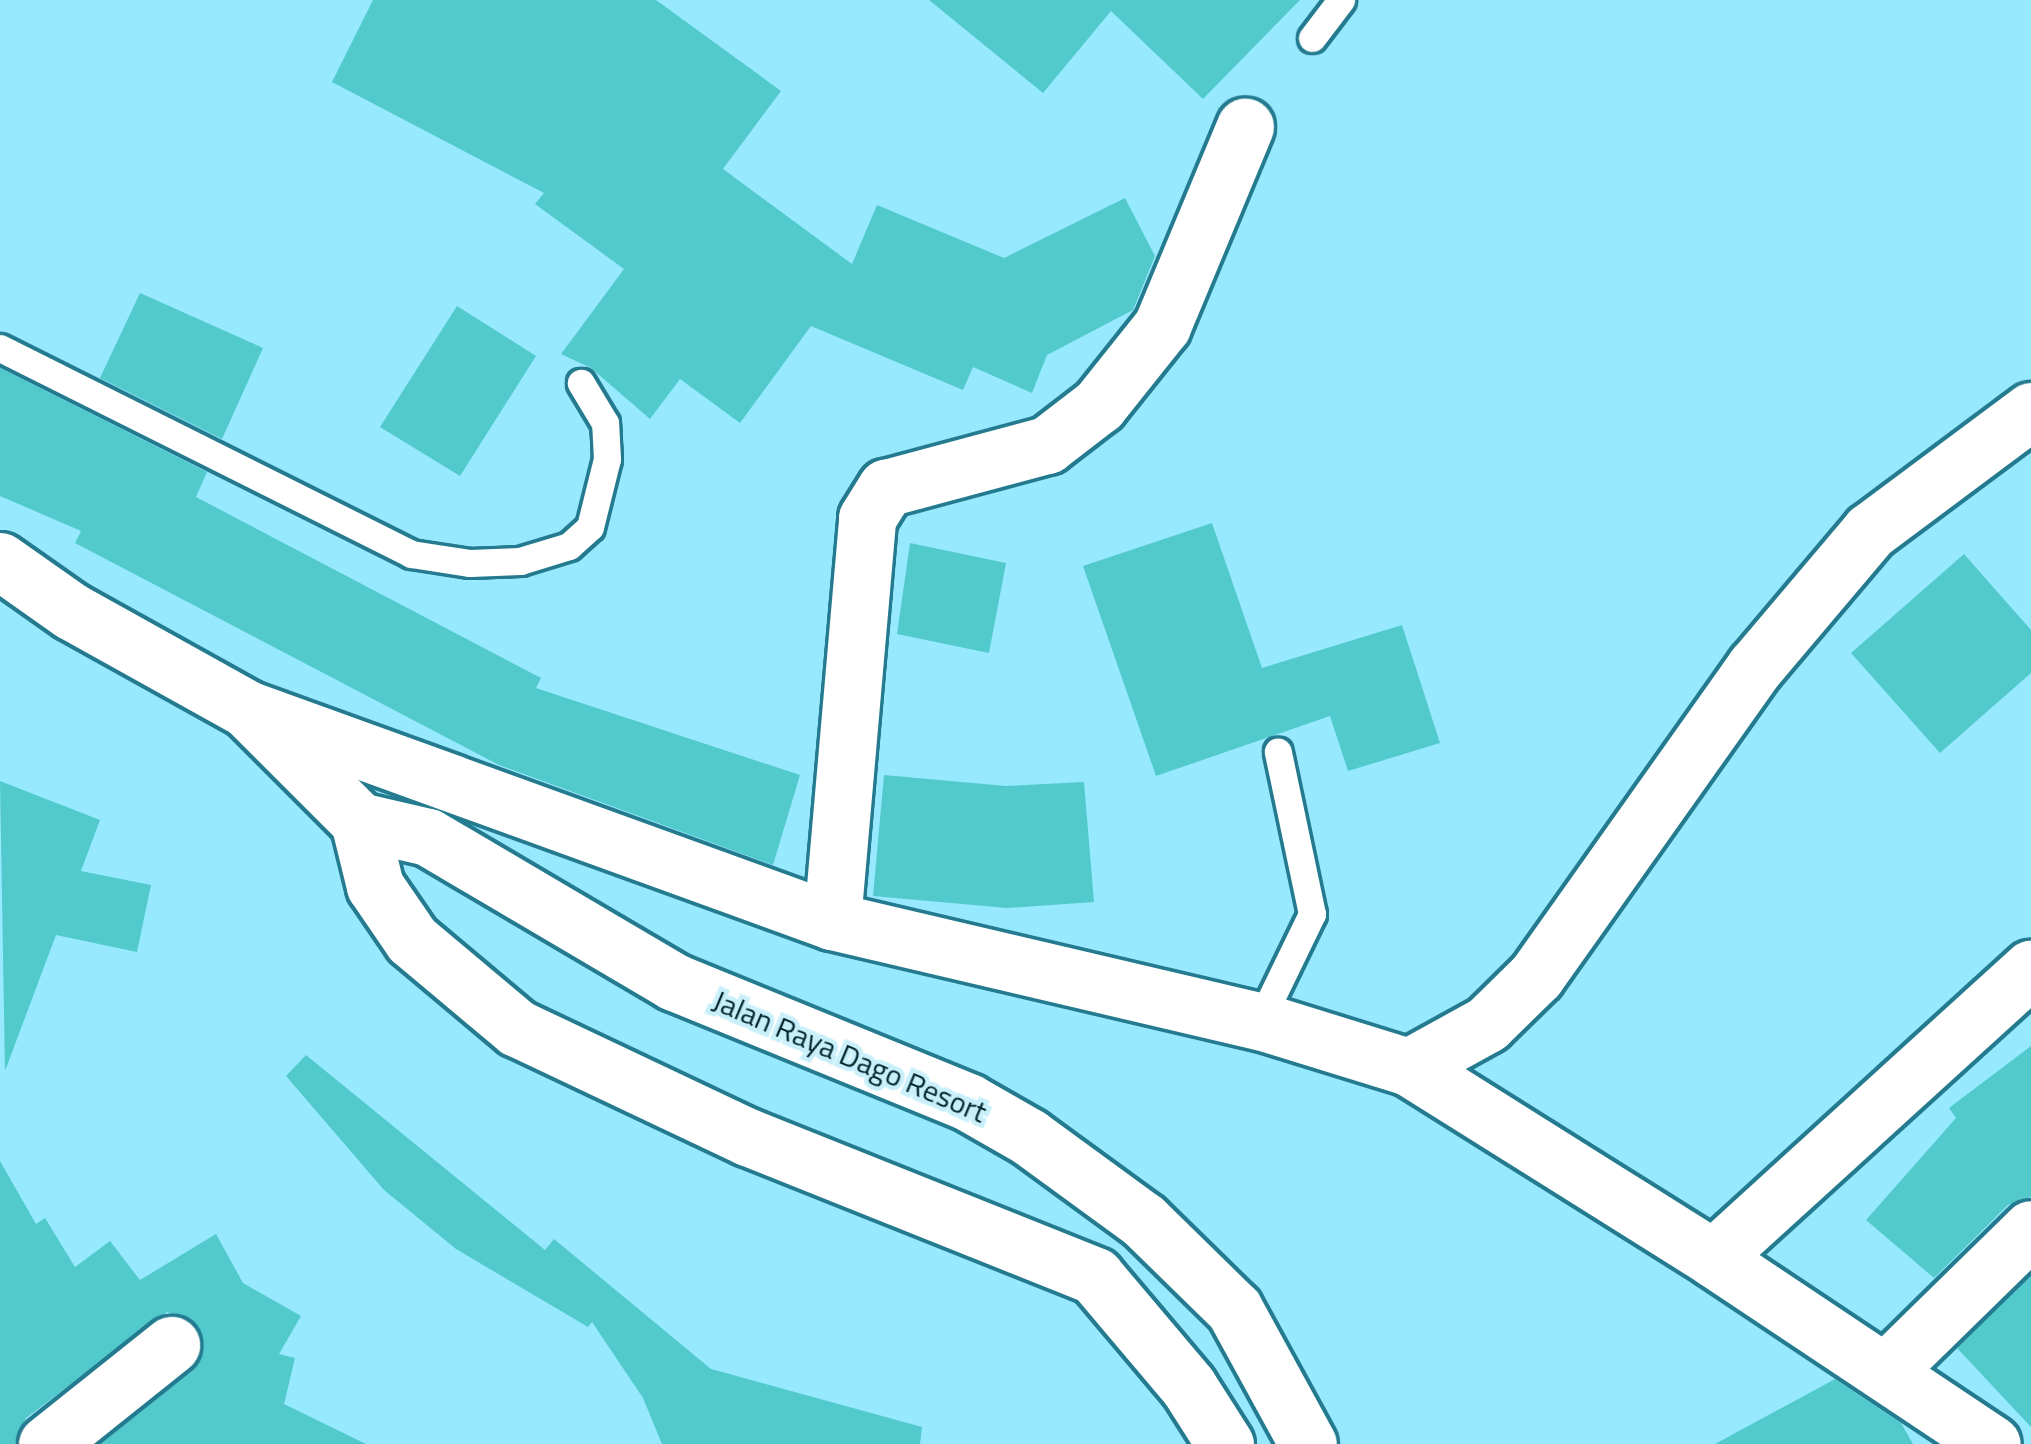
<!DOCTYPE html>
<style>
body{margin:0}
#map{position:relative;width:2031px;height:1444px;overflow:hidden;background:#97e9ff;font-family:"Titillium Web",sans-serif}
div>[style]{position:absolute}
.building>*{inset:0;background:#52cacb}
.roads{filter:drop-shadow(3px 0 #247b8f) drop-shadow(-3px 0 #247b8f) drop-shadow(0 3px #247b8f) drop-shadow(0 -3px #247b8f)}
.service>*{height:27px;margin:-13.5px;padding:0 13.5px;transform-origin:13.5px;border-radius:13.5px;background:#fff}
.minor>*{height:57px;margin:-28.5px;padding:0 28.5px;transform-origin:28.5px;border-radius:28.5px;background:#fff}
span{translate:-50% -50%;white-space:nowrap;text-align:center;line-height:1.15;-webkit-text-stroke:9px #c9f0fa;paint-order:stroke}
.street-label{font-size:30px;color:#02262e}
</style>
<div id="map">
<div class="building">
<i style="clip-path:polygon(373px 0,656px 0,781px 91px,723px 169px,852px 264px,877px 205px,1004px 258px,1125px 198px,1155px 256px,1133px 310px,1047px 355px,1032px 393px,973px 367px,963px 390px,811px 326px,740px 423px,680px 379px,650px 419px,591px 368px,561px 354px,624px 269px,535px 204px,544px 193px,332px 82px)"></i>
<i style="clip-path:polygon(929px 0,1300px 0,1203px 99px,1111px 11px,1043px 93px)"></i>
<i style="clip-path:polygon(140px 293px,263px 348px,222px 439px,100px 378px)"></i>
<i style="clip-path:polygon(457px 306px,536px 356px,460px 476px,380px 427px)"></i>
<i style="clip-path:polygon(0 368px,207px 472px,196px 497px,541px 678px,536px 688px,800px 775px,773px 865px,499px 765px,75px 543px,81px 531px,0 496px)"></i>
<i style="clip-path:polygon(1212px 523px,1262px 668px,1402px 625px,1440px 743px,1348px 771px,1330px 716px,1156px 776px,1083px 566px)"></i>
<i style="clip-path:polygon(910px 543px,1006px 563px,989px 653px,897px 634px)"></i>
<i style="clip-path:polygon(1964px 554px,2031px 630px,2031px 673px,1940px 753px,1851px 653px)"></i>
<i style="clip-path:polygon(884px 775px,1006px 786px,1084px 782px,1094px 902px,1007px 908px,873px 896px)"></i>
<i style="clip-path:polygon(0 781px,100px 820px,81px 871px,151px 885px,137px 952px,56px 935px,5px 1071px)"></i>
<i style="clip-path:polygon(2031px 1046px,2031px 1197px,2008px 1205px,1934px 1278px,1866px 1220px,1956px 1118px,1949px 1108px)"></i>
<i style="clip-path:polygon(306px 1055px,545px 1250px,554px 1239px,711px 1369px,922px 1427px,920px 1444px,662px 1444px,643px 1398px,592px 1322px,588px 1327px,456px 1249px,384px 1190px,286px 1076px)"></i>
<i style="clip-path:polygon(0 1161px,36px 1224px,45px 1218px,75px 1267px,110px 1241px,140px 1280px,216px 1234px,243px 1283px,301px 1316px,279px 1354px,295px 1358px,284px 1404px,366px 1444px,100px 1444px,201px 1358px,197px 1325px,167px 1312px,26px 1418px,15px 1444px,0 1444px)"></i>
<i style="clip-path:polygon(2031px 1275px,2031px 1427px,1957px 1348px)"></i>
<i style="clip-path:polygon(1835px 1379px,1901px 1423px,1913px 1444px,1715px 1444px)"></i>
</div>
<div class="roads">
<div class="service">
<i style="left:1312px;top:38px;width:48px;rotate:-52.7deg"></i>
<i style="left:0;top:348px;width:460px;rotate:26.6deg"></i>
<i style="left:411px;top:554px;width:60px;rotate:8.7deg"></i>
<i style="left:470px;top:563px;width:50px;rotate:-2.3deg"></i>
<i style="left:520px;top:561px;width:51px;rotate:-17deg"></i>
<i style="left:569px;top:546px;width:28px;rotate:-42deg"></i>
<i style="left:590px;top:527px;width:70px;rotate:-76deg"></i>
<i style="left:607px;top:459px;width:36px;rotate:-93deg"></i>
<i style="left:605px;top:423px;width:47px;rotate:-121deg"></i>
<i style="left:1260px;top:1021px;width:119px;rotate:-64.1deg"></i>
<i style="left:1312px;top:914px;width:166px;rotate:-101.9deg"></i>
</div>
<div class="minor">
<i style="left:0;top:561px;width:87px;rotate:35.2deg"></i>
<i style="left:71px;top:611px;width:201px;rotate:29.1deg"></i>
<i style="left:247px;top:709px;width:158px;rotate:45deg"></i>
<i style="left:359px;top:821px;width:67px;rotate:76.2deg"></i>
<i style="left:375px;top:886px;width:65px;rotate:55.6deg"></i>
<i style="left:412px;top:940px;width:137px;rotate:40deg"></i>
<i style="left:517px;top:1028px;width:255px;rotate:25.3deg"></i>
<i style="left:748px;top:1137px;width:374px;rotate:21.8deg"></i>
<i style="left:1095px;top:1276px;width:144px;rotate:49.8deg"></i>
<i style="left:1188px;top:1386px;width:69px;rotate:57.5deg"></i>
<i style="left:247px;top:709px;width:622px;rotate:19.92deg"></i>
<i style="left:832px;top:921px;width:440px;rotate:13.2deg"></i>
<i style="left:1260px;top:1021px;width:156px;rotate:17.2deg"></i>
<i style="left:1409px;top:1067px;width:89px;rotate:-28.9deg"></i>
<i style="left:1487px;top:1024px;width:69px;rotate:-44.4deg"></i>
<i style="left:1536px;top:976px;width:379px;rotate:-54.7deg"></i>
<i style="left:1755px;top:667px;width:178px;rotate:-49.8deg"></i>
<i style="left:1870px;top:531px;width:201px;rotate:-36.7deg"></i>
<i style="left:359px;top:821px;width:71px;rotate:13.1deg"></i>
<i style="left:428px;top:837px;width:286px;rotate:30.5deg"></i>
<i style="left:674px;top:982px;width:318px;rotate:22.2deg"></i>
<i style="left:968px;top:1102px;width:70px;rotate:29.8deg"></i>
<i style="left:1029px;top:1137px;width:142px;rotate:36.1deg"></i>
<i style="left:1144px;top:1221px;width:126px;rotate:44.4deg"></i>
<i style="left:1234px;top:1309px;width:154px;rotate:61.3deg"></i>
<i style="left:832px;top:921px;width:405px;rotate:-85deg"></i>
<i style="left:867px;top:518px;width:36px;rotate:-58deg"></i>
<i style="left:886px;top:488px;width:167px;rotate:-15deg"></i>
<i style="left:1047px;top:445px;width:66px;rotate:-37.6deg"></i>
<i style="left:1099px;top:405px;width:101px;rotate:-51.4deg"></i>
<i style="left:1162px;top:326px;width:216px;rotate:-67.4deg"></i>
<i style="left:1409px;top:1067px;width:359px;rotate:32.1deg"></i>
<i style="left:1713px;top:1258px;width:430px;rotate:-42.3deg"></i>
<i style="left:1713px;top:1258px;width:335px;rotate:33.7deg"></i>
<i style="left:1885px;top:1372px;width:204px;rotate:-44.4deg"></i>
<i style="left:47px;top:1444px;width:159px;rotate:-38.6deg"></i>
</div>
</div>
<div class="street-label">
<span style="left:850px;top:1056px;rotate:23deg">Jalan Raya Dago Resort</span>
</div>
</div>
